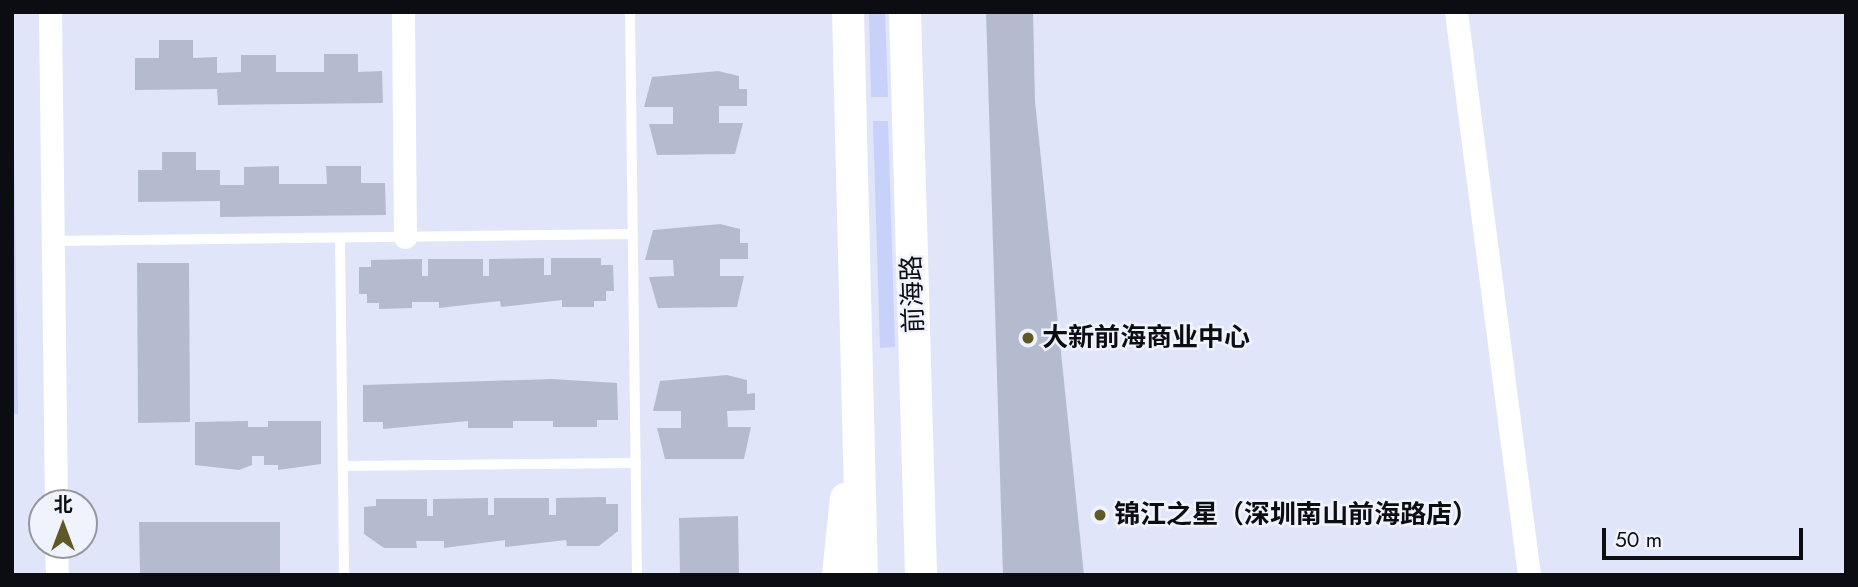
<!DOCTYPE html>
<meta charset="utf-8">
<style>
body{margin:0}
#map{position:relative;width:1858px;height:587px;overflow:hidden;background:#e0e5fa;font-family:Jost,"Noto Sans SC",sans-serif}
div>[style]{position:absolute}
.green>*{inset:0;background:#c7d1f9}
.building>*{inset:0;background:#b5bbcf}
.lane>*{height:10px;margin:-5px;padding:0 5px;transform-origin:5px;border-radius:5px;background:#fff}
.street>*{height:23px;margin:-11.5px;padding:0 11.5px;transform-origin:11.5px;border-radius:11.5px;background:#fff}
.secondary>*{height:32px;margin:-16px;padding:0 16px;transform-origin:16px;border-radius:16px;background:#fff}
.dots>*{width:19px;height:19px;translate:-50% -50%;box-sizing:border-box;border:4px solid #f1f3fc;border-radius:50%}
span{translate:-50% -50%;white-space:nowrap;text-align:center;line-height:1.15;-webkit-text-stroke:5px #f1f3fc;paint-order:stroke}
.street-label{font-size:26px;color:#0b0d13}
.poi-label{font-size:26px;color:#0b0d13;font-weight:700}
.left{translate:0 -50%;text-align:left}
.frame{position:absolute;inset:0;border:14px solid #0b0d13;pointer-events:none}
.north{position:absolute;left:28px;top:489px;width:70px;height:70px;box-sizing:border-box;background:#f1f3fc;border:2px solid #95979f;border-radius:50%;rotate:0deg;font-size:19px;font-weight:700;line-height:28px;text-align:center;color:#0b0d13}
.north::after{content:'';display:block;margin:auto;width:24px;height:32px;background:#5f5925;clip-path:polygon(50% 0,100% 100%,50% 72%,0 100%)}
.scale{position:absolute;left:1602px;top:528px;width:201px;height:32px;box-sizing:border-box;border:4px solid #0b0d13;border-top:0;padding-left:9px;font-size:21px;line-height:24px;white-space:nowrap;color:#0b0d13;-webkit-text-stroke:5px #f1f3fc;paint-order:stroke}
</style>
<div id="map">
<div class="green">
<i style="clip-path:polygon(12px 12px,18px 414px,12px 414px)"></i>
<i style="clip-path:polygon(869px 12px,885px 12px,888px 97px,871px 97px)"></i>
<i style="clip-path:polygon(873px 121px,888px 121px,895px 347px,880px 348px)"></i>
</div>
<div class="building">
<i style="clip-path:polygon(986px 12px,1033px 12px,1035px 101px,1084px 575px,1003px 575px)"></i>
<i style="clip-path:polygon(159px 40px,193px 40px,193px 58px,217px 57px,217px 73px,241px 72px,241px 55px,276px 55px,276px 72px,324px 72px,324px 54px,358px 54px,358px 72px,382px 71px,383px 103px,218px 105px,217px 89px,135px 90px,135px 58px,159px 58px)"></i>
<i style="clip-path:polygon(718px 71px,739px 76px,739px 89px,747px 89px,747px 106px,719px 106px,719px 123px,743px 123px,735px 154px,657px 155px,649px 124px,673px 124px,673px 107px,644px 107px,652px 77px)"></i>
<i style="clip-path:polygon(162px 152px,196px 152px,196px 170px,220px 170px,220px 185px,244px 185px,244px 167px,279px 166px,279px 184px,327px 184px,326px 166px,361px 166px,361px 183px,385px 183px,386px 215px,220px 217px,220px 201px,138px 202px,138px 170px,162px 170px)"></i>
<i style="clip-path:polygon(720px 224px,740px 229px,740px 243px,748px 243px,748px 259px,720px 259px,720px 276px,744px 276px,737px 307px,658px 308px,649px 277px,674px 276px,673px 260px,645px 260px,653px 230px)"></i>
<i style="clip-path:polygon(544px 258px,544px 275px,551px 275px,551px 258px,601px 258px,601px 265px,613px 265px,614px 291px,606px 291px,606px 301px,594px 301px,594px 307px,562px 307px,562px 300px,501px 307px,500px 301px,439px 308px,439px 302px,412px 302px,412px 308px,379px 309px,379px 303px,367px 303px,367px 294px,359px 294px,359px 267px,371px 267px,371px 260px,422px 259px,422px 276px,428px 276px,428px 259px,483px 259px,483px 276px,489px 276px,489px 259px)"></i>
<i style="clip-path:polygon(137px 263px,189px 263px,190px 422px,138px 423px)"></i>
<i style="clip-path:polygon(727px 375px,747px 380px,747px 394px,755px 393px,755px 410px,727px 411px,728px 427px,751px 427px,744px 459px,665px 459px,657px 428px,681px 428px,681px 411px,653px 411px,660px 381px)"></i>
<i style="clip-path:polygon(552px 379px,617px 383px,618px 420px,597px 420px,597px 427px,553px 427px,553px 421px,513px 421px,513px 428px,468px 428px,468px 421px,383px 429px,383px 422px,363px 422px,363px 385px)"></i>
<i style="clip-path:polygon(248px 421px,248px 427px,268px 427px,268px 421px,321px 421px,321px 464px,278px 470px,278px 465px,264px 465px,264px 456px,252px 456px,252px 465px,239px 470px,195px 465px,195px 422px)"></i>
<i style="clip-path:polygon(606px 497px,606px 504px,618px 504px,618px 531px,599px 546px,567px 546px,566px 540px,505px 547px,505px 540px,444px 548px,444px 541px,416px 541px,417px 548px,384px 548px,364px 534px,364px 507px,376px 506px,376px 499px,427px 499px,427px 516px,433px 516px,433px 499px,488px 498px,488px 515px,494px 515px,494px 498px,549px 498px,549px 515px,556px 515px,556px 498px)"></i>
<i style="clip-path:polygon(738px 516px,739px 575px,680px 575px,679px 518px)"></i>
<i style="clip-path:polygon(139px 522px,280px 522px,280px 575px,140px 575px)"></i>
</div>
<div class="lane">
<i style="left:630px;top:12px;width:563px;rotate:89.29deg"></i>
<i style="left:340px;top:238px;width:337px;rotate:89.3deg"></i>
<i style="left:53px;top:241px;width:580px;rotate:-0.69deg"></i>
<i style="left:343px;top:466px;width:293px;rotate:-0.6deg"></i>
</div>
<div class="street">
<i style="left:50px;top:12px;width:491px;rotate:89.3deg"></i>
<i style="left:403px;top:12px;width:225px;rotate:89.5deg"></i>
<i style="left:1456px;top:12px;width:568px;rotate:82.61deg"></i>
<i style="left:56px;top:545px;width:30px;rotate:88deg"></i>
</div>
<div class="secondary">
<i style="left:848px;top:12px;width:563px;rotate:88.58deg"></i>
<i style="left:905px;top:12px;width:563px;rotate:88.37deg"></i>
<i style="left:838px;top:575px;width:77px;rotate:-84.1deg"></i>
</div>
<div class="dots">
<i style="left:1028px;top:338px;background:#5f5925"></i>
<i style="left:1100px;top:515px;background:#5f5925"></i>
</div>
<div class="street-label">
<span style="left:913px;top:294px;rotate:-92deg">前海路</span>
</div>
<div class="poi-label">
<span class="left" style="left:1042px;top:338px">大新前海商业中心</span>
<span class="left" style="left:1114px;top:515px">锦江之星（深圳南山前海路店）</span>
</div>
<div class="frame"></div>
<div class="north">北</div>
<div class="scale">50 m</div>
</div>
